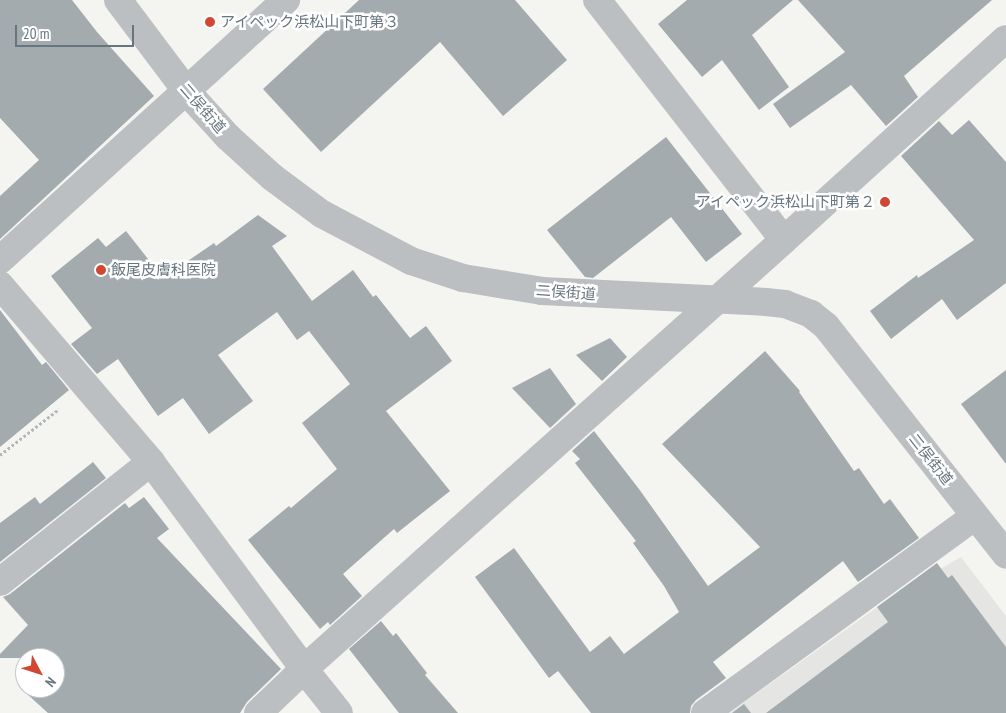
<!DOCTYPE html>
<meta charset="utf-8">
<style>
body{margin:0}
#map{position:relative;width:1006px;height:713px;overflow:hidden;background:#f4f4f1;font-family:"PT Sans Narrow","Noto Sans JP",sans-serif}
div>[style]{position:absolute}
.built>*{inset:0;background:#e5e5e4}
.building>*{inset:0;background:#a3abaf}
.path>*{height:3px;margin-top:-1.5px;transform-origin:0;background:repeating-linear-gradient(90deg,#b5b8ba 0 2.5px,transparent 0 5px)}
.minor>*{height:28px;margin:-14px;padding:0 14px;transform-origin:14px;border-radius:14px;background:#bbbfc2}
.dots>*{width:14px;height:14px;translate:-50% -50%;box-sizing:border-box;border:2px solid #fff;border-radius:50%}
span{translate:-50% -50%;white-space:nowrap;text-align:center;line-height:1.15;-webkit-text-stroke:5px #fff;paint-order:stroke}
.poi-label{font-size:15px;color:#66767f}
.left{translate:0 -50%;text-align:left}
.right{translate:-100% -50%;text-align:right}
.street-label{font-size:15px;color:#66767f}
.north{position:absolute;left:15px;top:648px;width:50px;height:50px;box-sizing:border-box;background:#fff;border:1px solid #c2c8cc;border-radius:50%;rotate:130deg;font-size:14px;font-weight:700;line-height:20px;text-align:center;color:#66767f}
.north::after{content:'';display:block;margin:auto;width:18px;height:22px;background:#d04834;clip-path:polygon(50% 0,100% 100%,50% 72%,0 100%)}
.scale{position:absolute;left:15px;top:25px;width:119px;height:22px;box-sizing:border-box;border:2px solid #66767f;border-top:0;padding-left:6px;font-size:15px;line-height:18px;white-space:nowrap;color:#66767f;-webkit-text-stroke:4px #fff;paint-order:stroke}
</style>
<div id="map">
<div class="built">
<i style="clip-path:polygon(961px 557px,1006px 616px,1006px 713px,729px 713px,886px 601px)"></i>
</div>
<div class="building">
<i style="clip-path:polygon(0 0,72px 0,97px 32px,154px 96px,0 239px,0 196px,39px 160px,0 118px)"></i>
<i style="clip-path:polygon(359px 0,515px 0,567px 60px,503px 116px,440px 42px,321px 152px,263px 89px)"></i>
<i style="clip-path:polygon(687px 0,793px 0,752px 35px,789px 87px,759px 110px,722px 60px,702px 77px,658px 24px)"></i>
<i style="clip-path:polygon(798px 0,992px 0,904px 76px,918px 97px,886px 126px,851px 85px,790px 128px,773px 104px,845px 52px)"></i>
<i style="clip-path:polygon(969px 120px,1006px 162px,1006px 283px,957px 320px,942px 299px,891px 339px,870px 311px,917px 275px,918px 278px,974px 240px,901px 156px,939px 121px,952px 135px)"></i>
<i style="clip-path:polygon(666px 137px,742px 234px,706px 262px,671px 217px,593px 278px,585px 277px,547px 230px)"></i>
<i style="clip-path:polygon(258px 215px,287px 236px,272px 246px,312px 301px,353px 270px,373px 297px,376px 295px,410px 338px,426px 326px,452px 361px,386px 411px,450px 491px,397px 533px,394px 529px,343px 574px,362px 596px,330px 625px,328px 622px,320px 629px,248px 540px,289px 506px,291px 508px,337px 469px,302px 423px,350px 384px,309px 331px,297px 340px,277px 312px,218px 355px,253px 401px,209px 434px,183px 398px,158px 416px,118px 359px,97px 374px,71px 344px,92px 328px,51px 276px,98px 238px,106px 247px,126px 231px,163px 278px,214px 243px,216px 246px)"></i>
<i style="clip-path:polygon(0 310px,42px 365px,46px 362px,69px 390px,0 447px)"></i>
<i style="clip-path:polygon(610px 338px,627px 357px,602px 381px,576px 355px)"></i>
<i style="clip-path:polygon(765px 351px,800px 391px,799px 392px,854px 471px,859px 468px,884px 504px,890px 499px,919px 538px,858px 582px,843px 561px,713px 662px,726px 678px,696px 700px,691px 706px,690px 713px,591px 713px,558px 671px,549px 678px,475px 577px,514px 548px,590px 652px,610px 636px,624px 654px,679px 612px,664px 586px,633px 543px,636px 541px,575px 463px,580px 459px,572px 451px,594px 431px,639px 489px,708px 586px,760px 547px,662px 444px)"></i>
<i style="clip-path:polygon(550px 368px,576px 404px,550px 428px,512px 388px)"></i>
<i style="clip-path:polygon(1006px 370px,1006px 464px,961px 404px)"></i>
<i style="clip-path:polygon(93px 462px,106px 478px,0 562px,0 523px,35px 497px,40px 504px)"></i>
<i style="clip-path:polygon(144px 497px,169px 529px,157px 538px,281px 669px,247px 702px,240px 713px,48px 713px,27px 694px,33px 688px,55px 688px,55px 663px,60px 658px,0 658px,0 654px,28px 625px,3px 597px,10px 594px,125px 503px,129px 508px)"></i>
<i style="clip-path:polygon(937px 563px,948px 578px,952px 575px,1006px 647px,1006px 713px,766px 713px,888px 622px,877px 607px)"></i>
<i style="clip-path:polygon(381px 621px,393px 636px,396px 633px,427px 673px,425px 675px,458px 713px,399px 713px,349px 649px)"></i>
<i style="clip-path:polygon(744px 704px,751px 713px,732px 713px)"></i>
</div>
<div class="path">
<i style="left:0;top:455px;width:75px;rotate:-37.9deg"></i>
</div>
<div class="minor">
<i style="left:118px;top:0;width:115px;rotate:53.1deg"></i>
<i style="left:187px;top:92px;width:61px;rotate:47.7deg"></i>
<i style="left:228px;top:137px;width:59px;rotate:42.3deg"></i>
<i style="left:272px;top:177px;width:62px;rotate:36.5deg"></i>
<i style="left:322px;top:214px;width:101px;rotate:27.8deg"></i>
<i style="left:411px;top:261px;width:55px;rotate:18.1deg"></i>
<i style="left:463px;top:278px;width:80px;rotate:9.3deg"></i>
<i style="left:542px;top:291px;width:224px;rotate:2.8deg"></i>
<i style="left:766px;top:302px;width:19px;rotate:6deg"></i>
<i style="left:785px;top:304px;width:28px;rotate:21deg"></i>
<i style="left:811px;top:314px;width:19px;rotate:39deg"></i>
<i style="left:826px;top:326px;width:291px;rotate:51.8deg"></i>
<i style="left:597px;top:0;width:304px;rotate:52.1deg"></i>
<i style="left:0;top:260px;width:387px;rotate:-42.3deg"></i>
<i style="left:0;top:285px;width:233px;rotate:49.5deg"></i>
<i style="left:151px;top:462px;width:257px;rotate:53.5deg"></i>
<i style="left:304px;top:669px;width:56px;rotate:51.5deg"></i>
<i style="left:0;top:582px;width:193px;rotate:-38.5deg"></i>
<i style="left:258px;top:713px;width:64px;rotate:-43.7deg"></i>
<i style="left:304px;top:669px;width:644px;rotate:-41.79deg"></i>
<i style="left:784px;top:240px;width:299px;rotate:-42.2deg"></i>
<i style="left:705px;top:713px;width:334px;rotate:-36.1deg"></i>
</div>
<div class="dots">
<i style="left:210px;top:22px;background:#d04834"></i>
<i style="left:885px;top:202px;background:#d04834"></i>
<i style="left:101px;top:270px;background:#d04834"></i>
</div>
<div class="poi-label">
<span class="left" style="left:220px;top:22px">アイペック浜松山下町第３</span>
<span class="right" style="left:875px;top:202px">アイペック浜松山下町第２</span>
<span class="left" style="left:111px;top:270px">飯尾皮膚科医院</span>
</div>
<div class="street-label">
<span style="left:203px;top:108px;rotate:49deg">二俣街道</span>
<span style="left:566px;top:292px;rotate:4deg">二俣街道</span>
<span style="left:931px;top:459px;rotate:52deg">二俣街道</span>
</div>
<div class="north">N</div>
<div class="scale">20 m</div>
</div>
